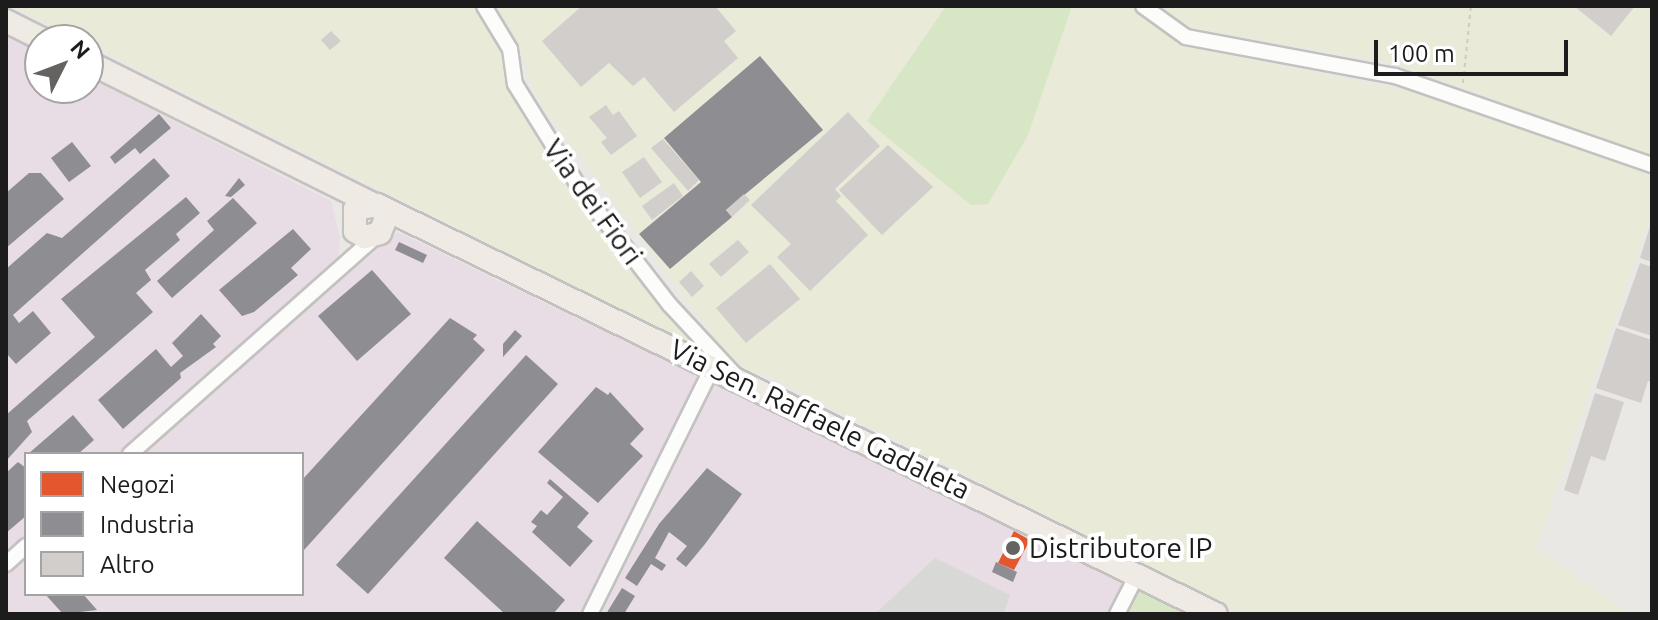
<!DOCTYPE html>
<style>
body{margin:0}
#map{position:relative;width:1658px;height:620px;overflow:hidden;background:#eae8e5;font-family:Ubuntu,sans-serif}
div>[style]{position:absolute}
.industrial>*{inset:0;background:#e8dde4}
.religious>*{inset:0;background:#d8d8d6}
.farmland>*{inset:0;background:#e9ead8}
.grass>*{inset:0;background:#d7e6c5}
.shops>*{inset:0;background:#e4572e}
.industry>*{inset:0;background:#8d8d92}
.building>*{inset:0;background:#d1cecc}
.path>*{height:2px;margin-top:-1px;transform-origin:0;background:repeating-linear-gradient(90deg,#d5c7c5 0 4px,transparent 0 8px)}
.roads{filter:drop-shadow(2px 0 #c3c2c1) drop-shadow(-2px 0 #c3c2c1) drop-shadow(0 2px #c3c2c1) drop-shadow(0 -2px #c3c2c1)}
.minor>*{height:14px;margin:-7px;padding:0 7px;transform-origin:7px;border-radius:7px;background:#fcfcfb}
.primary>*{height:22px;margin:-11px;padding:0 11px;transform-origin:11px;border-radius:11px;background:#efebe4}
.dots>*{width:22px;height:22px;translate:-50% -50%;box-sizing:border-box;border:4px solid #fff;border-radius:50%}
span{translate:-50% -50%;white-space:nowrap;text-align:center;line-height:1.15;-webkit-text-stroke:8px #fff;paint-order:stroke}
.street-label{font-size:28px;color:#1c1c1c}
.poi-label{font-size:28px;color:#1c1c1c}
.left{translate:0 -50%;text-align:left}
.frame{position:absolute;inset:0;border:8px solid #1c1c1c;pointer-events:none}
.legend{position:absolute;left:24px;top:452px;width:280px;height:144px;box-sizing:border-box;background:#fff;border:2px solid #a4a4a4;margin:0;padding:10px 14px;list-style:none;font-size:24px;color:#1c1c1c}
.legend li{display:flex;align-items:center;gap:16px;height:40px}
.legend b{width:40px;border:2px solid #a4a4a4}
.north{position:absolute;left:24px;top:24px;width:80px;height:80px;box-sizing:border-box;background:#fff;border:2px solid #a4a4a4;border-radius:50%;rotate:48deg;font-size:22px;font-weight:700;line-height:32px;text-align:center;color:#1c1c1c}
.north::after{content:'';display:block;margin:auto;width:28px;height:36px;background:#646362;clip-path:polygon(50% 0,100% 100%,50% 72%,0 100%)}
.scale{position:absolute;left:1374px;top:40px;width:194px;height:36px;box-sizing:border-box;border:4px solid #1c1c1c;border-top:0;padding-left:10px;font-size:24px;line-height:28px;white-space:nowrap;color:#1c1c1c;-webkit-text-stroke:6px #fff;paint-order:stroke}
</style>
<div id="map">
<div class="industrial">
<i style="clip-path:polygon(evenodd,6px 35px,40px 52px,40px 88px,88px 88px,88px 77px,331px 201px,340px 237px,339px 256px,354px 268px,398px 232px,1138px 588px,1124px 614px,6px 614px,6px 35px,26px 454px,302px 454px,302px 594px,26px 594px,26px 454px)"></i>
</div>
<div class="religious">
<i style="clip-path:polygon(935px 558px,1010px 595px,1003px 614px,875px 614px)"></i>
</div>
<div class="farmland">
<i style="clip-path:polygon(13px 6px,476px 6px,501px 55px,507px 86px,543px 146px,625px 265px,700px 349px)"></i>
<i style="clip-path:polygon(494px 6px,1129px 6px,1187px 47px,1466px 103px,1652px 175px,1652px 211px,1536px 548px,1631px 614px,1244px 614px,760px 372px,747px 382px,536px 96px,515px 35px)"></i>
<i style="clip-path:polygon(1161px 6px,1652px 6px,1652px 159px,1401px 65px,1188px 27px)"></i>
</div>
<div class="grass">
<i style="clip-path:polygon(946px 6px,1072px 6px,1028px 135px,988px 204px,971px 205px,867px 121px)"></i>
<i style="clip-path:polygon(1138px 588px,1188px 614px,1125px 614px)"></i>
</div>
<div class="shops">
<i style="clip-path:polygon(1014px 531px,1030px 540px,1014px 570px,998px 563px)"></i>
</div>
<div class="industry">
<i style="clip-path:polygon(760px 56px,823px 130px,726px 210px,732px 217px,670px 269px,639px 234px,701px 182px,664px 138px)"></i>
<i style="clip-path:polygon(159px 114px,171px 128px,140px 154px,135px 148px,115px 164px,110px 157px)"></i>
<i style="clip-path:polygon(72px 142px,91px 166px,69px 182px,51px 158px)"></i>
<i style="clip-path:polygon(154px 158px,170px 176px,13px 315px,19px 323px,33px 311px,51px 333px,16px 364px,6px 353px,6px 269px,47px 233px,62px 238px)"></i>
<i style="clip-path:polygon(29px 173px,41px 173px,64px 199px,6px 248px,6px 193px)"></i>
<i style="clip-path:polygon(239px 178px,245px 185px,231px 197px,225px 196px)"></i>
<i style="clip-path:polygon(186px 197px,200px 213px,176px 234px,180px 240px,145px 270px,151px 280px,136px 293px,153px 312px,27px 421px,32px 432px,6px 461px,6px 415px,95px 337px,61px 299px)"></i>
<i style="clip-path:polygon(233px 198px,257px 223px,172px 298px,157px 281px,214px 230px,207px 221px)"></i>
<i style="clip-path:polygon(293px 229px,311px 249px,291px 268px,298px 275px,254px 312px,242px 316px,219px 290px)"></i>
<i style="clip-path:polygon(399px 242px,427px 255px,423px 263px,395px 250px)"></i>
<i style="clip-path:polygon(372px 270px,411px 314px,357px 361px,318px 316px)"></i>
<i style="clip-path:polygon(201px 314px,221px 336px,213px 344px,216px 347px,180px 373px,181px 378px,123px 429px,98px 400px,156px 349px,171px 367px,183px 356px,172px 343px)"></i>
<i style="clip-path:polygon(450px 318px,477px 335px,473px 339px,485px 350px,304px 550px,302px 480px)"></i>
<i style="clip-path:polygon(515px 330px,522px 336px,503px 357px,503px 344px)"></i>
<i style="clip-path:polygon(526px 355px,558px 384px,368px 594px,336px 565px)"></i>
<i style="clip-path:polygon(596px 387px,608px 395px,610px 392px,644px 429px,630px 444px,643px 456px,598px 503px,538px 452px)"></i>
<i style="clip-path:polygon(73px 415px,94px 440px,78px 454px,28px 454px)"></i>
<i style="clip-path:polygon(18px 462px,26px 468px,26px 516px,6px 533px,6px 473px)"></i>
<i style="clip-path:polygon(707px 468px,742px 494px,705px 544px,686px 567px,676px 559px,687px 546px,669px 532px,655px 558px,666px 565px,662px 571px,651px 564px,637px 586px,625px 578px,659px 524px)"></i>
<i style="clip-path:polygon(550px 479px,589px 513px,577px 527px,593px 541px,570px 567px,532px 532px,537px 526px,531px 522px,541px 510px,547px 515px,563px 497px,547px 483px)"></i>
<i style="clip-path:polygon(477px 521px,565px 600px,553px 614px,505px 614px,444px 558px)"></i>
<i style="clip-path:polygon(996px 562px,1017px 572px,1013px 582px,992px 572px)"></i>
<i style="clip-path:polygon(622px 588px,635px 596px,624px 614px,606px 614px)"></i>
<i style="clip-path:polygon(45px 594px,83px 594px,97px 610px,63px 614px)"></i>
</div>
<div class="building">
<i style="clip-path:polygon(582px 6px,715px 6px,736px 31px,724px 41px,738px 58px,674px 112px,644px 77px,633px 86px,609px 63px,581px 87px,542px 41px)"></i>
<i style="clip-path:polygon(1574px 6px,1635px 6px,1611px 36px)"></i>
<i style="clip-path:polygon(331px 31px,341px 41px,330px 50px,321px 40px)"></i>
<i style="clip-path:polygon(606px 105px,613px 115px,619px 111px,637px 136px,611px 155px,601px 142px,607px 138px,589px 117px)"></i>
<i style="clip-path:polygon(848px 112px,880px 146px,835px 189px,841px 196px,836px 201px,868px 235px,810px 291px,777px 257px,791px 244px,751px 205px)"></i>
<i style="clip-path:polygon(663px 139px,699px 180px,688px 191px,651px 148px)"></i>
<i style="clip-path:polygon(888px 145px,933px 187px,882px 235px,839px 190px)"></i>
<i style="clip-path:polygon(644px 157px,662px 182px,640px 198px,622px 172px)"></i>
<i style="clip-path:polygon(674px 183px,683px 196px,652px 220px,642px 206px)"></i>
<i style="clip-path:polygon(744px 194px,750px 200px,732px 217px,726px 210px)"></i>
<i style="clip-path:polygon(1651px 223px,1652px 223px,1652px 262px,1640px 258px)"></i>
<i style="clip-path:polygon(738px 240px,749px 252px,721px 277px,709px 264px)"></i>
<i style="clip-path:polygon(1640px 263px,1652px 267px,1652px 336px,1618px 325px)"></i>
<i style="clip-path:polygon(770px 264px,800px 299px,746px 343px,716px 308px)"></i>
<i style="clip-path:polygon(691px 271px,704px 286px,692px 297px,679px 282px)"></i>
<i style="clip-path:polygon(1616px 328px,1652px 340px,1652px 382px,1648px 381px,1641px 403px,1596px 388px)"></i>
<i style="clip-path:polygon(1595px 393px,1624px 402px,1605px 461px,1591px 456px,1578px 495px,1564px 490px)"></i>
</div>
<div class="path">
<i style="left:1463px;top:83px;width:77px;rotate:-84.1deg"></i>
</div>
<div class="roads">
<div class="minor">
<i style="left:484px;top:6px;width:50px;rotate:58.8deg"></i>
<i style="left:510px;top:49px;width:35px;rotate:82deg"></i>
<i style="left:515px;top:84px;width:125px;rotate:58.1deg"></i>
<i style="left:581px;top:190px;width:144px;rotate:52.3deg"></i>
<i style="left:669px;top:304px;width:96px;rotate:47.1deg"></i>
<i style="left:1143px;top:6px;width:53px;rotate:35.8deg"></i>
<i style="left:1186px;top:37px;width:213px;rotate:10.6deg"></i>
<i style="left:1395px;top:76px;width:272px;rotate:19.1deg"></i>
<i style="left:130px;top:454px;width:329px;rotate:-41.5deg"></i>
<i style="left:6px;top:564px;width:27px;rotate:-42deg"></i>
<i style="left:590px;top:614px;width:277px;rotate:-63.6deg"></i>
<i style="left:1117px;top:614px;width:44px;rotate:-62.9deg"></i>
</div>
<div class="primary">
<i style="left:6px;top:21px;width:42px;rotate:26.6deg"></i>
<i style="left:88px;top:62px;width:316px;rotate:26.5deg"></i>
<i style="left:381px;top:208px;width:11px;rotate:63deg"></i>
<i style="left:386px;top:218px;width:16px;rotate:112deg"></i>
<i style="left:380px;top:233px;width:16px;rotate:165deg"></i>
<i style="left:365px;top:237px;width:12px;rotate:-149deg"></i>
<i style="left:355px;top:231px;width:22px;rotate:-90deg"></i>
<i style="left:355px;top:209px;width:22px;rotate:-10deg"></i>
<i style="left:377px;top:205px;width:933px;rotate:25.99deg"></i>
</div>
</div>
<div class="dots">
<i style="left:1013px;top:548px;background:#646362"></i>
</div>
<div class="street-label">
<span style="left:593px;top:202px;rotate:54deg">Via dei Fiori</span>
<span style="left:820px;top:419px;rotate:26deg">Via Sen. Raffaele Gadaleta</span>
</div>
<div class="poi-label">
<span class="left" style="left:1029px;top:548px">Distributore IP</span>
</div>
<div class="frame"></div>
<ul class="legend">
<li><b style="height:22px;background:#e4572e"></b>Negozi</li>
<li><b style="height:22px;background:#8d8d92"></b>Industria</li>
<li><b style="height:22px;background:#d1cecc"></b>Altro</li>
</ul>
<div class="north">N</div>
<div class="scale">100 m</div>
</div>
